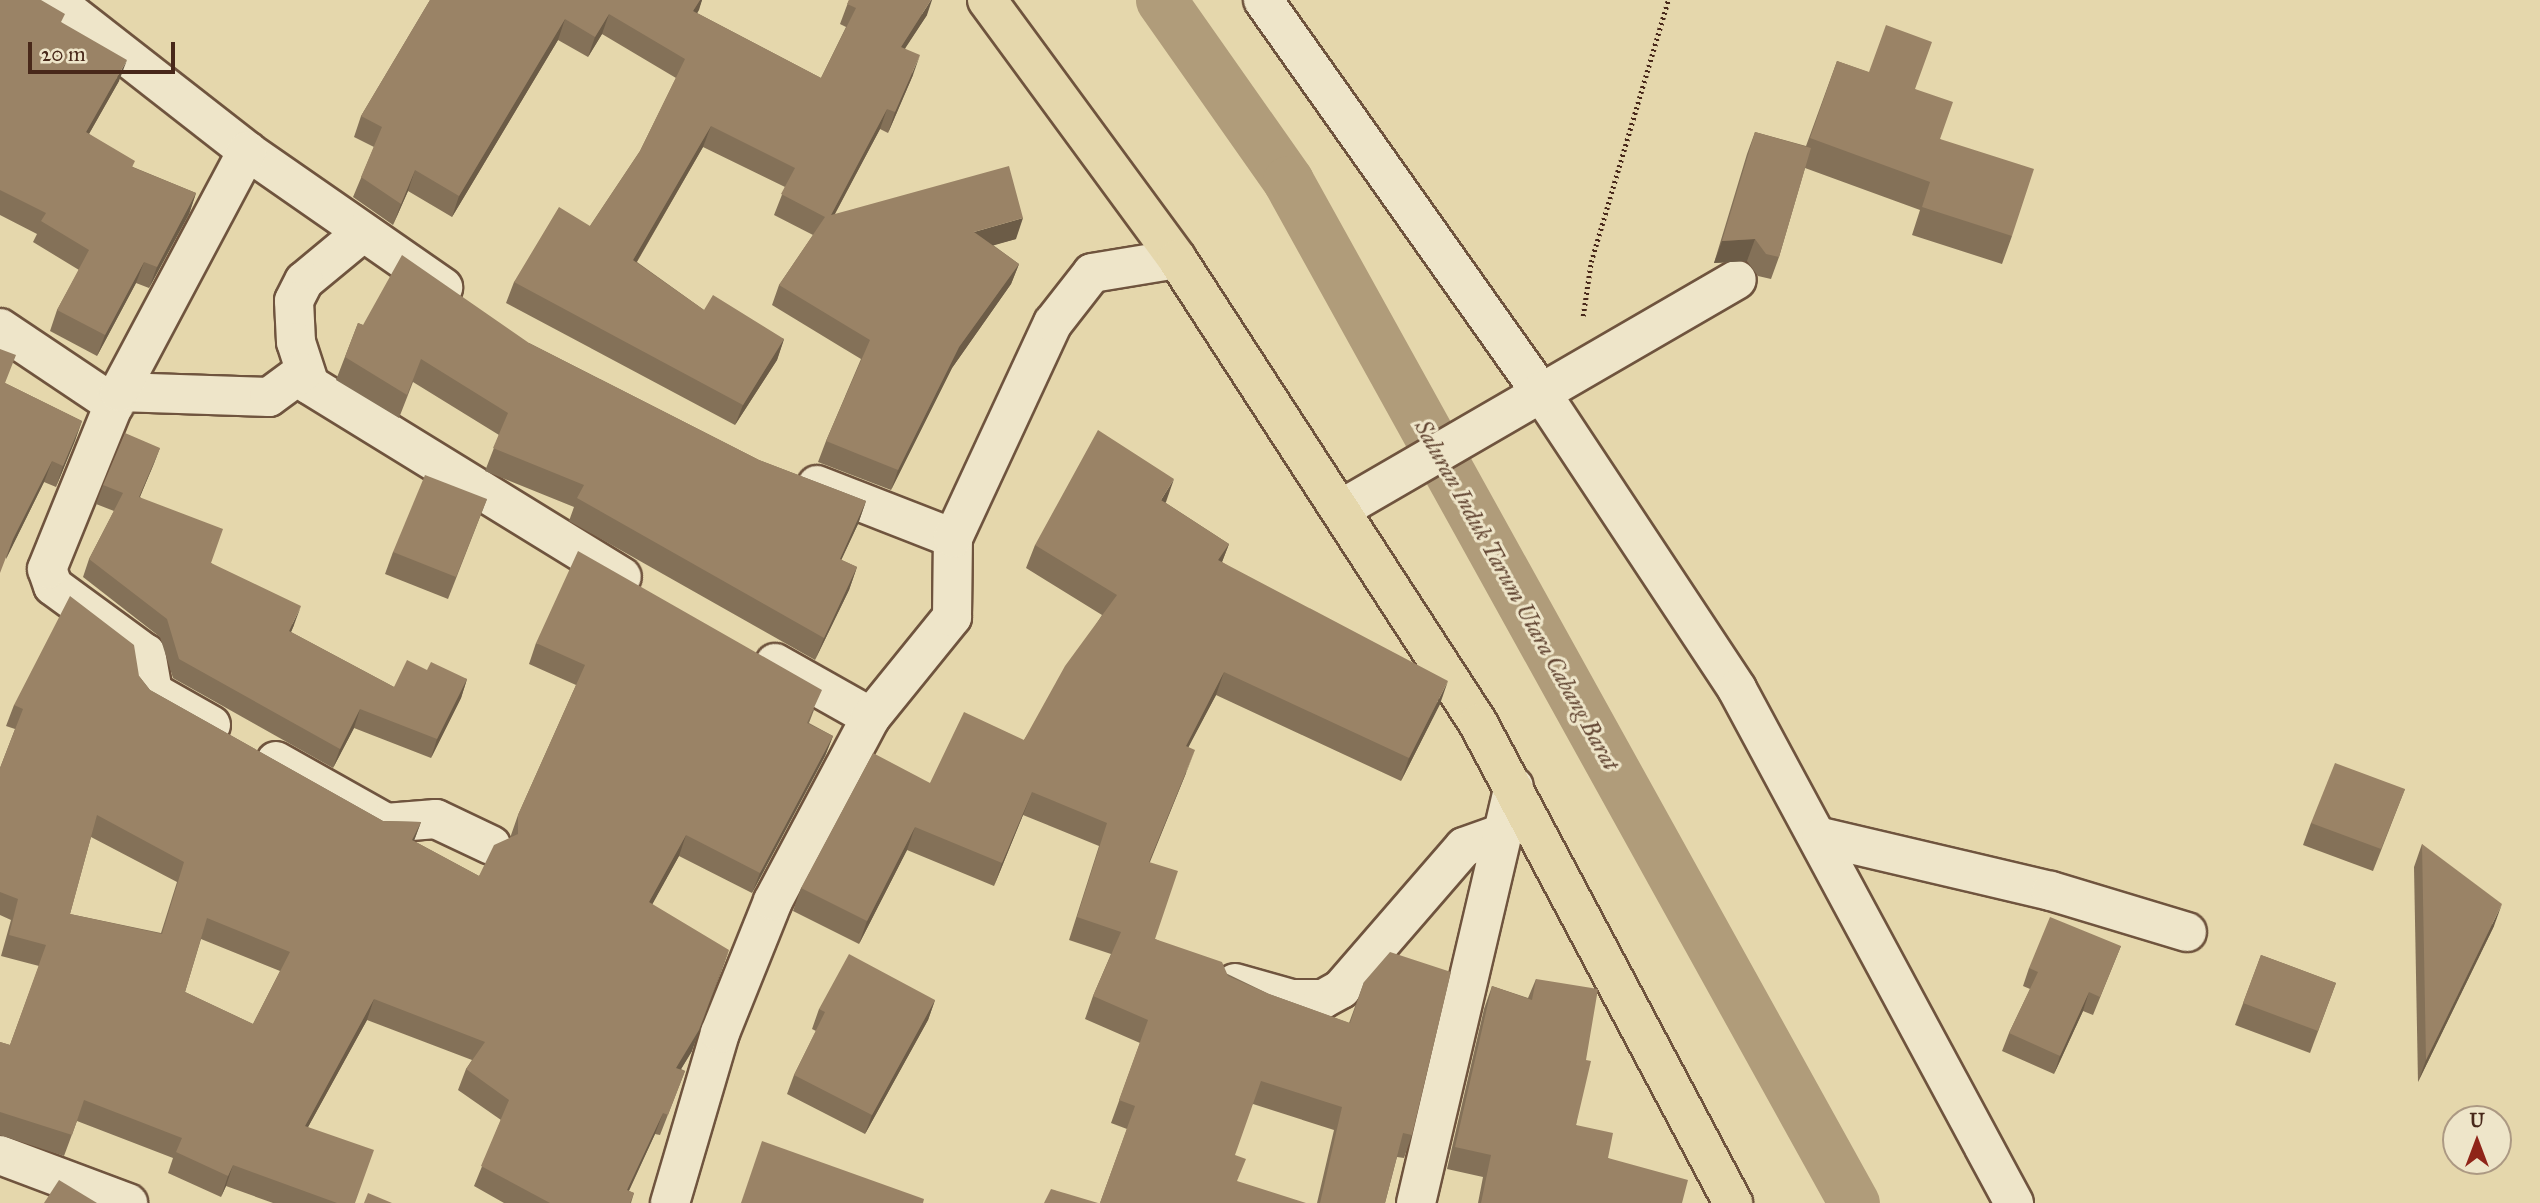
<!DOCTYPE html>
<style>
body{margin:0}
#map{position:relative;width:2540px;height:1203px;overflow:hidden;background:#e5d7ac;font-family:"IM FELL Great Primer",serif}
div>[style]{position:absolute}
.canal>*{height:51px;margin:-25.5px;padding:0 25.5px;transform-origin:25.5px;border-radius:25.5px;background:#b09c7a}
.path>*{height:4.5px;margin-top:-2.25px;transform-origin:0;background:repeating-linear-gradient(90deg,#48281a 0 2px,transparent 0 5.5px)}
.roads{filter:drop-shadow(2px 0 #6f543e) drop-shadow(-2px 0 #6f543e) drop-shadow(0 2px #6f543e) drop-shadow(0 -2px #6f543e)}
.street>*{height:38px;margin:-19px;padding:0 19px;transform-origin:19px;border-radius:19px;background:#eee5c9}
.secondary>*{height:38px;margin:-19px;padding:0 19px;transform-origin:19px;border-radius:19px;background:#eee5c9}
.primary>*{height:38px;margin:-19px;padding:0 19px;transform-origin:19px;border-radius:19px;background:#e5d7ac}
.wall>*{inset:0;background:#847158}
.shaded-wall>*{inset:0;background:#6c5c47}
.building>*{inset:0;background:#9a8366}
span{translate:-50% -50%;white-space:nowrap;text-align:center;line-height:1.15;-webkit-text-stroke:6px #eee5c9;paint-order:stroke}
.water-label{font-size:23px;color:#624532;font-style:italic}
.north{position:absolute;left:2442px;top:1105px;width:70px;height:70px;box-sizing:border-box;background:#eee5c9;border:2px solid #ac9983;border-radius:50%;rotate:0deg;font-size:19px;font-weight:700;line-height:28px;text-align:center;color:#48281a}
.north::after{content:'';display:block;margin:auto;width:24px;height:32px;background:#8f2418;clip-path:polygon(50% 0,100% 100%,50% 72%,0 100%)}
.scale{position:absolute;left:28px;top:42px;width:147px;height:32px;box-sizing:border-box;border:4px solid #48281a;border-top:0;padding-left:9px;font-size:21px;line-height:24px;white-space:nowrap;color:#48281a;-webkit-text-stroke:5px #eee5c9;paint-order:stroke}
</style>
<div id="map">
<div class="canal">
<i style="left:1161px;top:0;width:221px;rotate:54.9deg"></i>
<i style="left:1288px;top:181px;width:1168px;rotate:61.02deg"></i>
</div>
<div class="path">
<i style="left:1583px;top:316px;width:55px;rotate:-81.6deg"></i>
<i style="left:1591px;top:262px;width:273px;rotate:-73.6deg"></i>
</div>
<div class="roads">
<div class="street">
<i style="left:54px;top:0;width:245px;rotate:38deg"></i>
<i style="left:247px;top:151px;width:239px;rotate:34.8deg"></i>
<i style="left:1263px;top:0;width:479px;rotate:54.7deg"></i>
<i style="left:1540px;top:391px;width:357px;rotate:56.5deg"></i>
<i style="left:1737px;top:689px;width:584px;rotate:61.68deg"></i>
<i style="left:362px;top:233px;width:75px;rotate:140.4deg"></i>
<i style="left:304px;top:281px;width:22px;rotate:117deg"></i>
<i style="left:294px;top:301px;width:41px;rotate:87.2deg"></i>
<i style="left:296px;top:342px;width:45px;rotate:72deg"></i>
<i style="left:310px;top:385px;width:366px;rotate:31.6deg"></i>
<i style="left:0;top:328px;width:138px;rotate:33.8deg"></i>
<i style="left:119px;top:392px;width:150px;rotate:1.9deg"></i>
<i style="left:269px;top:397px;width:42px;rotate:-36.3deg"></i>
<i style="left:817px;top:485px;width:146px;rotate:21.3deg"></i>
<i style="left:1343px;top:508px;width:455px;rotate:-30.1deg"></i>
<i style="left:775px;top:663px;width:110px;rotate:29.4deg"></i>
<i style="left:211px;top:725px;width:67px;rotate:-150.4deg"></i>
<i style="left:153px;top:692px;width:39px;rotate:-100deg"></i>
<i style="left:146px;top:654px;width:115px;rotate:-143.8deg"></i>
<i style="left:53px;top:586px;width:18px;rotate:-109deg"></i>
<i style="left:47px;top:569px;width:191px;rotate:-67.9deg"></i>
<i style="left:119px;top:392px;width:273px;rotate:-62deg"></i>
<i style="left:276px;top:761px;width:126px;rotate:29.4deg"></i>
<i style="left:386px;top:823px;width:50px;rotate:-4.6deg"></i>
<i style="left:436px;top:819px;width:61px;rotate:25.3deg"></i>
<i style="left:1821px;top:837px;width:236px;rotate:13.2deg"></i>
<i style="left:2051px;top:891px;width:142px;rotate:16.8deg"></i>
<i style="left:1235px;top:983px;width:59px;rotate:15.7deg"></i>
<i style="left:1292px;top:999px;width:31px"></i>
<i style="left:1323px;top:999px;width:21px;rotate:-29deg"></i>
<i style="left:1341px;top:989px;width:188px;rotate:-49.1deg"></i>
<i style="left:1464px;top:847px;width:41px;rotate:-19.7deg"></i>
<i style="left:0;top:1155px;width:137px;rotate:20.6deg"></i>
<i style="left:670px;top:1203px;width:177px;rotate:-73.6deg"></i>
<i style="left:720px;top:1033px;width:142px;rotate:-68.1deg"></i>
<i style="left:773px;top:901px;width:208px;rotate:-62deg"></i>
<i style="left:871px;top:717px;width:129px;rotate:-51deg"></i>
<i style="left:952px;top:617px;width:79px;rotate:-89.3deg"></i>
<i style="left:953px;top:538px;width:237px;rotate:-65.1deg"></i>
<i style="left:1053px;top:323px;width:63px;rotate:-52deg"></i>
<i style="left:1092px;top:273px;width:86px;rotate:-9.4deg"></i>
</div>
<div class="secondary">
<i style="left:1416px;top:1203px;width:428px;rotate:-76.8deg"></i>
</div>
<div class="primary">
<i style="left:987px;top:0;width:321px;rotate:53.7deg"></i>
<i style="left:1177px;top:259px;width:553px;rotate:57.03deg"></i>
<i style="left:1478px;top:723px;width:544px;rotate:62.02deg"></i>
</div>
</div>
<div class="wall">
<i style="clip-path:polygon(0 0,62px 23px,119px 81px,89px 134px,133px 167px,196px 193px,189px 214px,149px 288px,136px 283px,97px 356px,50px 331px,57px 310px,79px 270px,33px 242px,37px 234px,0 215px)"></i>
<i style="clip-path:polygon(430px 0,702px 0,697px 13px,821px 78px,846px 27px,840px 24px,849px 0,927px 15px,905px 48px,913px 75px,888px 133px,880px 129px,835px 214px,1016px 239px,993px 245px,1019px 264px,1011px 284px,952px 368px,891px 490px,818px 462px,826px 441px,861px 359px,772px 305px,779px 285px,813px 235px,774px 215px,785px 187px,703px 147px,637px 262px,704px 310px,784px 339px,777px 360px,735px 425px,506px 303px,514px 282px,590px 226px,640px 151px,676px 78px,602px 34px,588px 57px,558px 40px,452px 217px,408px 191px,393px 225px,353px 197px,374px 147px,354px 137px,361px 116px)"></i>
<i style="clip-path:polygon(1837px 61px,1915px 89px,1940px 139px,2012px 236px,2002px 264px,1912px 235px,1920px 210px,1805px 168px,1779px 257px,1771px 279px,1758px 276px,1747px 261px,1714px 263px,1747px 154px,1755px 132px,1806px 146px)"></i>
<i style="clip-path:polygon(358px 323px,363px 325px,529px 343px,759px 460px,866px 501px,858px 524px,841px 560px,857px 567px,849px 590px,815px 660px,569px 521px,574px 507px,485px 471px,499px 435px,413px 382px,399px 418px,336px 380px)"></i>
<i style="clip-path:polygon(5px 383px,82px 421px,56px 487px,44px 482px,6px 559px)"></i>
<i style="clip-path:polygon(160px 448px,140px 497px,211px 563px,294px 625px,291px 632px,394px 687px,427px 670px,467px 679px,461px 698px,431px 758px,354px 728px,333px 768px,173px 678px,160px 637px,83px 577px,89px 559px,114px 511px,96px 504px,103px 485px)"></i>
<i style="clip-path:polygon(487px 499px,448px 599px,385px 574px,393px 552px)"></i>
<i style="clip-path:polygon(1166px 503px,1229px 544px,1222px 562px,1440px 704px,1401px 781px,1216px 695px,1188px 747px,1186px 773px,1150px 862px,1155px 939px,1269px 994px,1349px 1023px,1364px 982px,1412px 1135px,1404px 1158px,1397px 1157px,1385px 1203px,1317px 1203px,1334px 1130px,1253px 1104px,1100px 1203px,1127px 1129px,1111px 1123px,1140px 1043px,1085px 1019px,1093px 996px,1111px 954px,1069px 940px,1099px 846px,1023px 815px,994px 886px,907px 850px,859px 944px,793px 911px,801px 888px,930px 783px,1024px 740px,1102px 615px,1026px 568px,1035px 545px)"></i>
<i style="clip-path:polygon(evenodd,536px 643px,814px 710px,809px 723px,833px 736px,825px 756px,752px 893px,679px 856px,652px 904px,692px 1051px,681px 1069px,685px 1071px,660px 1135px,655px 1134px,629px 1191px,634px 1193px,631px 1203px,504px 1203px,474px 1186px,501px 1120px,458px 1090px,466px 1069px,472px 1060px,367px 1020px,308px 1127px,355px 1203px,273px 1203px,226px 1186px,221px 1197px,168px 1173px,173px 1158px,77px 1121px,64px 1156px,0 1135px,0 1042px,10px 1045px,39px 966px,1px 956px,11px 920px,0 915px,0 768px,15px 729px,6px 726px,14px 705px,139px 676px,150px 690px,383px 821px,421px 822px,414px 841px,479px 876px,510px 838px,518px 815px,576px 685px,529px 664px,536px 643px,91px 837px,177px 882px,161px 933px,70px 914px,91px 837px,536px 643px,201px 939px,280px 971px,253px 1024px,185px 992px,201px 939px)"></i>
<i style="clip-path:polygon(2405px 789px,2373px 871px,2303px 845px,2311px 823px)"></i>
<i style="clip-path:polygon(2422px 844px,2494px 926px,2418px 1082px,2414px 867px)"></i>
<i style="clip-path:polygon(2121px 946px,2093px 1015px,2083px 1011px,2054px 1074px,2002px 1051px,2009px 1033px,2030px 989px,2023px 986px,2029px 968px)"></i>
<i style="clip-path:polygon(2261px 955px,2336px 983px,2310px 1053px,2235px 1025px)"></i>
<i style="clip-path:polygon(1536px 979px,1586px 1060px,1576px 1125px,1608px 1158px,1682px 1203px,1478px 1203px,1483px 1177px,1447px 1169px,1484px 1009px,1492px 986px,1528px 998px)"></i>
<i style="clip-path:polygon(935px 1000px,928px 1020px,865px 1134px,787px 1094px,794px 1075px,816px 1031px,812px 1029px,819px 1009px)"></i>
</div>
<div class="shaded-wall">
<i style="clip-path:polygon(700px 0,702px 0,699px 10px,686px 32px,693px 11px)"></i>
<i style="clip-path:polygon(931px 0,932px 0,927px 15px,893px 67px,901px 47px)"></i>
<i style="clip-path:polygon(609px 14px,602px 34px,588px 57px,595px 37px)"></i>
<i style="clip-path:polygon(565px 19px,558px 40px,452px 217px,459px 196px)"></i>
<i style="clip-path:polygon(920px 55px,913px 75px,888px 133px,895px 112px)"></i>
<i style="clip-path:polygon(127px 60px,119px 81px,78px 153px,86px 132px)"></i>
<i style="clip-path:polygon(887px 109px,880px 129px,823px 236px,831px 215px)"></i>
<i style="clip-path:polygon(711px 126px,703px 147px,626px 280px,633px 260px)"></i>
<i style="clip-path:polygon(415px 170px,408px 191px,393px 225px,401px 204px)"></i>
<i style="clip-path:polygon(196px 193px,189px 214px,149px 288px,157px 267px)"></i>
<i style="clip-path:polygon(1023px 218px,1016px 239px,967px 253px,974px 232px)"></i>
<i style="clip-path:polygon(1755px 239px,1747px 261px,1714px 263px,1722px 241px)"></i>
<i style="clip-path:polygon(144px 262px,136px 283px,97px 356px,105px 335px)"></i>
<i style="clip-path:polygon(1019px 264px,1011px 284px,952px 368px,891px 490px,898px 470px,959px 347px)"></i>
<i style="clip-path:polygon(784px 339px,777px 360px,735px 425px,743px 405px)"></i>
<i style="clip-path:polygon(82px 421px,75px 441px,56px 487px,63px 466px)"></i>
<i style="clip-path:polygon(160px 448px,153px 466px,132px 515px,139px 497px)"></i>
<i style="clip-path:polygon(52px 461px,44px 482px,6px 559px,13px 539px)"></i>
<i style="clip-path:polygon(1174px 479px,1166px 502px,1153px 523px,1161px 500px)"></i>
<i style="clip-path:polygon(866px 501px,858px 524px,831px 582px,840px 559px)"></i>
<i style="clip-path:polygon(1229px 544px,1220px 567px,1218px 560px)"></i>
<i style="clip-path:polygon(857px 567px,849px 590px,815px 660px,824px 638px)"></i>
<i style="clip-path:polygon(301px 606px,294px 625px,283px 650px,289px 631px)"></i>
<i style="clip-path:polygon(1224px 672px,1216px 695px,1177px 769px,1186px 746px)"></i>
<i style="clip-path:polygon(467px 679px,461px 698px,431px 758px,437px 739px)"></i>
<i style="clip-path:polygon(1448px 681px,1440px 704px,1401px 781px,1409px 758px)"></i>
<i style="clip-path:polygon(360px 709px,354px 728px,333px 768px,340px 749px)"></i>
<i style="clip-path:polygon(833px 736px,825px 756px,752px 893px,760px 873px)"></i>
<i style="clip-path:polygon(1195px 750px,1186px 773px,1140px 885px,1149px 862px)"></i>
<i style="clip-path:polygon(1032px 792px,1023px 815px,994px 886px,1002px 863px)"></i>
<i style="clip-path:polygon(421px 822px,413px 843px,412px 840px)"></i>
<i style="clip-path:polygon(915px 827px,907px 850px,859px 944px,867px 921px)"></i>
<i style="clip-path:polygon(686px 835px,679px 856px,642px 923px,649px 902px)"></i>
<i style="clip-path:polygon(2502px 904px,2494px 926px,2418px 1082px,2426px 1060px)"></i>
<i style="clip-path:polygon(729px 950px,692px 1051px,669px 1089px,676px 1068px)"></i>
<i style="clip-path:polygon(2089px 992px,2083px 1011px,2054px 1074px,2060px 1056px)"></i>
<i style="clip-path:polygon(374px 999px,367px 1020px,297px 1147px,305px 1126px)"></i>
<i style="clip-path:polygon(935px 1000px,928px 1020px,865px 1134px,872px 1115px)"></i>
<i style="clip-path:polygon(663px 1113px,655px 1134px,623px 1203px,627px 1190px)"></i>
<i style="clip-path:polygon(233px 1165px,226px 1186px,221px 1197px,228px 1176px)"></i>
</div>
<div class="building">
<i style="clip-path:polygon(0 0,41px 0,65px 14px,61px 22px,127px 60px,86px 132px,135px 161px,132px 167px,196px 193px,157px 267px,144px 262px,105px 335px,57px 310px,89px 250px,41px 221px,46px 213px,0 190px)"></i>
<i style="clip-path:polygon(430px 0,700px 0,693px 11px,821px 78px,856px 8px,847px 4px,849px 0,931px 0,901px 47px,920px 55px,895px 112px,887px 109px,831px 215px,1009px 166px,1023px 218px,974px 232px,1019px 264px,959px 347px,898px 470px,826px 441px,870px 340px,779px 285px,825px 217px,781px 194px,795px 168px,711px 126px,633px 260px,704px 310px,713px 295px,784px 339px,743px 405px,514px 282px,559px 207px,590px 226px,640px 151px,685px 59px,609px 14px,595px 37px,565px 19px,459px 196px,415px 170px,401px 204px,361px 177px,382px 127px,361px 116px)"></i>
<i style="clip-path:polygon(1886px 25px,1932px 42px,1915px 89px,1953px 102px,1940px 139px,2034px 169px,2012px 236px,1922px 207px,1930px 182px,1810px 138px,1837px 61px,1869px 72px)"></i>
<i style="clip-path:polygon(1755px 132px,1811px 148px,1779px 257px,1766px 254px,1755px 239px,1722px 241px)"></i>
<i style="clip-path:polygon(402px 255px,529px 343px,759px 460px,866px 501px,840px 559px,857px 567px,824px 638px,577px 498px,584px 485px,493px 448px,508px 413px,421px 359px,407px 395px,345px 357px,358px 323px,363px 325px)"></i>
<i style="clip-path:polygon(0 349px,16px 355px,5px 383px,82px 421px,63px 466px,52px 461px,13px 539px,0 573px)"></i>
<i style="clip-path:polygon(1098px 430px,1174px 479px,1161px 500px,1229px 544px,1218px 560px,1448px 681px,1409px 758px,1224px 672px,1186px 746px,1195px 750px,1149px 862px,1178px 871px,1155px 939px,1222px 962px,1228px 976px,1269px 994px,1350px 1023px,1364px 982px,1390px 952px,1451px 972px,1412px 1135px,1403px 1133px,1385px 1203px,1320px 1203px,1342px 1107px,1261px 1081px,1235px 1155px,1246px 1159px,1237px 1181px,1306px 1203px,1100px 1203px,1135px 1106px,1119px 1100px,1148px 1020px,1093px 996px,1121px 932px,1077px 917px,1107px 823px,1032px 792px,1002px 863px,915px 827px,867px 921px,801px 888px,873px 753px,930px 783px,964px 712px,1024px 740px,1065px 666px,1117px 595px,1035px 545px)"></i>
<i style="clip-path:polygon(125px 433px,160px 448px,139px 497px,223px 529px,211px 563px,301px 606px,289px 631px,394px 687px,407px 660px,427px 670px,431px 662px,467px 679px,437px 739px,360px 709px,340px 749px,179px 659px,167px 619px,89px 559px,123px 493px,103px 485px)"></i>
<i style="clip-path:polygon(425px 475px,487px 499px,456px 577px,393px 552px)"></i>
<i style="clip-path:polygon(evenodd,578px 551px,822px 690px,807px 723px,833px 736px,760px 873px,686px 835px,649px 902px,729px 950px,699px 1030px,676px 1068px,685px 1071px,668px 1115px,663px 1113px,627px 1190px,634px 1193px,630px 1203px,550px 1203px,481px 1166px,509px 1100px,466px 1069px,485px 1042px,374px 999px,305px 1126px,374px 1150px,355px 1203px,337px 1203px,233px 1165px,228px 1176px,176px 1152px,182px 1138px,84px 1100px,72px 1135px,0 1112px,0 1042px,10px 1045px,46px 945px,9px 935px,18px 899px,0 892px,0 768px,23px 709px,14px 705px,70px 596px,134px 645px,139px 676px,150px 690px,383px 821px,421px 822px,412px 840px,479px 876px,494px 845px,518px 834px,518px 815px,585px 665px,536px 643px,578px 551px,97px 815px,184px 862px,162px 934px,70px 914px,97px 815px,578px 551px,207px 918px,290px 952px,253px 1024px,185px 992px,207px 918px)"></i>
<i style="clip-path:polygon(2335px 763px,2405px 789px,2381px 849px,2311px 823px)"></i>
<i style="clip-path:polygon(2422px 844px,2502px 904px,2426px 1060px)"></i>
<i style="clip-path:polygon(2050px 917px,2121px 946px,2100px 997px,2089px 992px,2060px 1056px,2009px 1033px,2038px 972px,2029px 968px)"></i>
<i style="clip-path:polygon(849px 954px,935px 1000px,872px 1115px,794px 1075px,825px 1012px,819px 1009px)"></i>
<i style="clip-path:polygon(2261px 955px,2336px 983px,2318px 1031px,2243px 1003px)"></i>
<i style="clip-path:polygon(1536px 979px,1598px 989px,1586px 1060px,1591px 1061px,1576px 1125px,1613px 1133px,1608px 1158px,1688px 1180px,1682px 1203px,1481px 1203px,1491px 1155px,1455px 1147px,1492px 986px,1532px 1000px)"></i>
<i style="clip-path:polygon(762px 1141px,924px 1199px,923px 1203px,741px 1203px)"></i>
<i style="clip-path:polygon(59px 1180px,97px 1203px,44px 1203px)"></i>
<i style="clip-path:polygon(1051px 1189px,1098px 1203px,1044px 1203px)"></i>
<i style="clip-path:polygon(368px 1193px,392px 1203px,364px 1203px)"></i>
</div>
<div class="water-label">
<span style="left:1517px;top:595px;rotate:61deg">Saluran Induk Tarum Utara Cabang Barat</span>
</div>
<div class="north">U</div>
<div class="scale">20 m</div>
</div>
